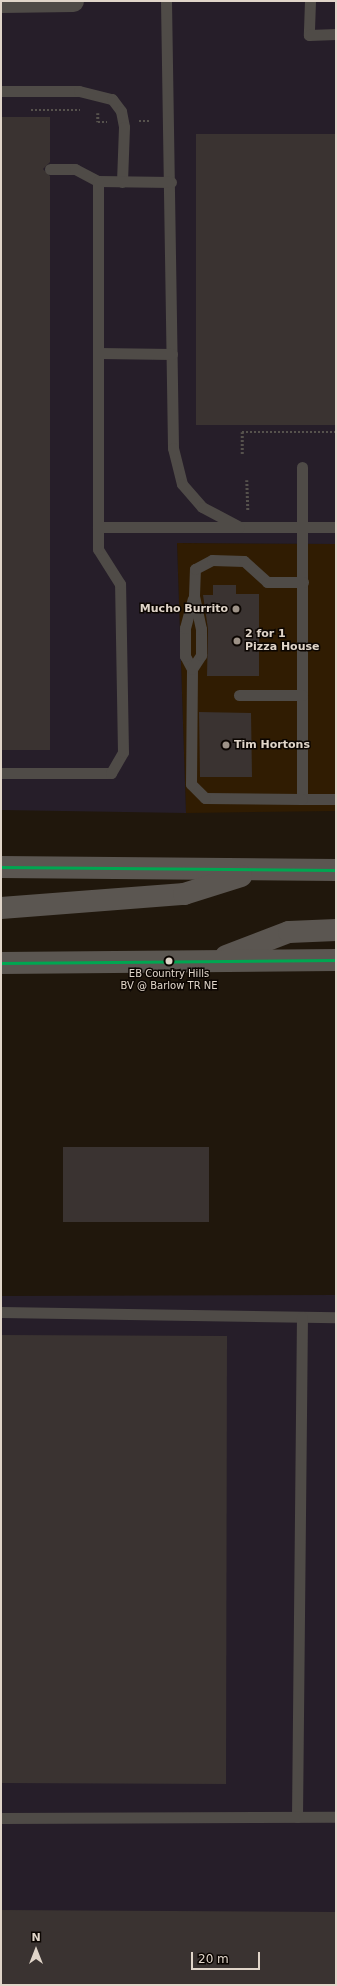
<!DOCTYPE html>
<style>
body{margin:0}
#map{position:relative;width:337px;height:1986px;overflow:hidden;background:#20170c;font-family:"DejaVu Sans",sans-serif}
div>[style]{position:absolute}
.built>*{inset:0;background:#301c02}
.industrial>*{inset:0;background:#261e29}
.building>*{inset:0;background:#3a3331}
.path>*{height:2.5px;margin-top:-1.25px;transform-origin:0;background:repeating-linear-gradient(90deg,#56524d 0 2px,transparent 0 4px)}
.service>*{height:11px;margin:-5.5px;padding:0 5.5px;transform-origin:5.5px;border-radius:5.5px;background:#4f4b47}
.minor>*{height:21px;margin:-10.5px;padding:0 10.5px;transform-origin:10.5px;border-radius:10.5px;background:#4f4b47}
.secondary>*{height:22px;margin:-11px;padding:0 11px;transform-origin:11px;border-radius:11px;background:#5b5651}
.bus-1>*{height:3px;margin:-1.5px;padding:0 1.5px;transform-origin:1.5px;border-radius:1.5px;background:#00a651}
.dots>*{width:11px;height:11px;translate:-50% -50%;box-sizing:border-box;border:2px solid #0b0501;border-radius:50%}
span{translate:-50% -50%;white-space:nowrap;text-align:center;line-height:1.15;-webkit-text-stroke:3px #0b0501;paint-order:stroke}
.bus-label{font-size:10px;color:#e0d5c9}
.poi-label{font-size:11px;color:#e0d5c9;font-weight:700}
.right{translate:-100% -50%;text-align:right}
.left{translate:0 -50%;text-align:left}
.frame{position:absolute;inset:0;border:2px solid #e0d5c9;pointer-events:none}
.north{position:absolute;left:16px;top:1930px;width:40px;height:40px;-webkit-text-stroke:3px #0b0501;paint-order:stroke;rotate:0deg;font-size:11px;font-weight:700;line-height:16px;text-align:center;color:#e0d5c9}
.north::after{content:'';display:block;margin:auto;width:14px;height:18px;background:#e0d5c9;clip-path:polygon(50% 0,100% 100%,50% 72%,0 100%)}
.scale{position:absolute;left:191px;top:1952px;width:69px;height:18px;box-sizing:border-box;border:2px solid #e0d5c9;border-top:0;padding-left:5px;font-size:12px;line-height:14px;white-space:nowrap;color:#e0d5c9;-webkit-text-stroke:3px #0b0501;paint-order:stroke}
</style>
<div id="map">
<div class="built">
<i style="clip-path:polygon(177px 543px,336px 544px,336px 811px,186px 813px)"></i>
</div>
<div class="industrial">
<i style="clip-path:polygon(1px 1px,336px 1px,336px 544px,177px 543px,186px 813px,1px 810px)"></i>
<i style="clip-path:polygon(336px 1295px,336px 1985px,1px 1985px,1px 1296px)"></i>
</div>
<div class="building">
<i style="clip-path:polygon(1px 117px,50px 117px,50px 162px,43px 169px,50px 176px,50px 750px,1px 750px)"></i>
<i style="clip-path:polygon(196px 134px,336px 134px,336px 425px,196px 425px)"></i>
<i style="clip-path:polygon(213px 585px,236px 585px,236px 594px,259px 594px,259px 676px,207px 676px,208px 629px,203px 595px,213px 595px)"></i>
<i style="clip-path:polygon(199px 712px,251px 713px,252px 777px,200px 777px)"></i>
<i style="clip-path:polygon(63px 1147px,209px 1147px,209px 1222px,63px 1222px)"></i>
<i style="clip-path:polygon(1px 1335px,227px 1336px,226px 1784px,1px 1783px)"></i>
<i style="clip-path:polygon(1px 1910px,336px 1912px,336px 1985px,1px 1985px)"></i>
</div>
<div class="path">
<i style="left:31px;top:110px;width:49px"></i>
<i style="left:98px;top:113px;width:9px;rotate:90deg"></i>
<i style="left:98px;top:122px;width:9px"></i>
<i style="left:139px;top:121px;width:12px"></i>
<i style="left:242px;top:454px;width:22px;rotate:-90deg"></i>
<i style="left:242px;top:432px;width:94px"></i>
<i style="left:247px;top:480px;width:30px;rotate:88deg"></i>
</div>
<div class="service">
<i style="left:166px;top:1px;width:447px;rotate:89.1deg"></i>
<i style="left:173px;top:448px;width:37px;rotate:76deg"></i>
<i style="left:182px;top:484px;width:30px;rotate:49deg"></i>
<i style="left:202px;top:507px;width:43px;rotate:27.8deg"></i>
<i style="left:240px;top:527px;width:96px"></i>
<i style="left:310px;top:1px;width:34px;rotate:92deg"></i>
<i style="left:309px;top:35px;width:27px;rotate:-2deg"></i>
<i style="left:1px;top:91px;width:78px"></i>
<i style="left:79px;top:91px;width:34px;rotate:14deg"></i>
<i style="left:112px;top:99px;width:15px;rotate:53deg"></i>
<i style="left:121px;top:111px;width:16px;rotate:79deg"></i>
<i style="left:124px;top:127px;width:55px;rotate:92.1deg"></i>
<i style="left:50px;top:169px;width:25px"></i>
<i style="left:75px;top:169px;width:26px;rotate:28deg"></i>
<i style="left:98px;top:181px;width:73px;rotate:0.8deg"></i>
<i style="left:99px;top:353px;width:73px;rotate:0.8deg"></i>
<i style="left:302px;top:467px;width:332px;rotate:90deg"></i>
<i style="left:302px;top:799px;width:34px"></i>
<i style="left:98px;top:527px;width:141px"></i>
<i style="left:192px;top:669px;width:15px;rotate:-118deg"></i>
<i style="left:185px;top:656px;width:28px;rotate:-90deg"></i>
<i style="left:185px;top:628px;width:30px;rotate:-75deg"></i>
<i style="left:239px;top:695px;width:63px"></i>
<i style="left:1px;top:773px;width:110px"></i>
<i style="left:111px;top:773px;width:24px;rotate:-60deg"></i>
<i style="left:123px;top:752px;width:168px;rotate:-91deg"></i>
<i style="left:120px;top:584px;width:41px;rotate:-122.2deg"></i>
<i style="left:98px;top:549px;width:368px;rotate:-90deg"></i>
<i style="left:302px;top:799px;width:97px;rotate:-179.4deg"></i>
<i style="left:205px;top:798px;width:20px;rotate:-135deg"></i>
<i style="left:191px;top:784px;width:115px;rotate:-89.5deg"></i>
<i style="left:192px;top:669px;width:17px;rotate:-57deg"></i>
<i style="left:201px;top:655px;width:26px;rotate:-90deg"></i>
<i style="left:201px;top:629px;width:34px;rotate:-102deg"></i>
<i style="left:194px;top:596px;width:27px;rotate:-88deg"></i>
<i style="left:195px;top:569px;width:19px;rotate:-28deg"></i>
<i style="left:212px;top:560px;width:32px;rotate:2deg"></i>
<i style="left:244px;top:561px;width:31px;rotate:42deg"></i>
<i style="left:267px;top:582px;width:36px"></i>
<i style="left:1px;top:1312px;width:335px;rotate:0.9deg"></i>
<i style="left:297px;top:1817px;width:500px;rotate:-89.43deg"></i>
<i style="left:1px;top:1818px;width:335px;rotate:-0.2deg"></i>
</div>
<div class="minor">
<i style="left:1px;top:2px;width:72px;rotate:-0.8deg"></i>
</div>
<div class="secondary">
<i style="left:1px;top:867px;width:335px;rotate:0.5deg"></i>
<i style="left:1px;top:908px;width:184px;rotate:-4.4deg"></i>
<i style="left:184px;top:894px;width:60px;rotate:-17.5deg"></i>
<i style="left:226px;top:956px;width:67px;rotate:-20.9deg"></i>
<i style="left:289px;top:932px;width:47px;rotate:-2.4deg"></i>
<i style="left:1px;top:963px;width:335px;rotate:-0.5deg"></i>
</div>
<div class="bus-1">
<i style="left:1px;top:867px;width:335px;rotate:0.5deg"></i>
<i style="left:1px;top:963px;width:335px;rotate:-0.5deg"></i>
</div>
<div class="dots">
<i style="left:236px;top:609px;background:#9d9287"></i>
<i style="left:237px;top:641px;background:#9d9287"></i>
<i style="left:226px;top:745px;background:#9d9287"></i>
<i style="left:169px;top:961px;background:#e0d5c9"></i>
</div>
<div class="bus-label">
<span style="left:169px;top:979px">EB Country Hills<br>BV @ Barlow TR NE</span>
</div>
<div class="poi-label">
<span class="right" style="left:228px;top:609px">Mucho Burrito</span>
<span class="left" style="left:245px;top:641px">2 for 1<br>Pizza House</span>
<span class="left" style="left:234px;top:745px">Tim Hortons</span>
</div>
<div class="frame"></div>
<div class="north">N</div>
<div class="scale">20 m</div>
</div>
